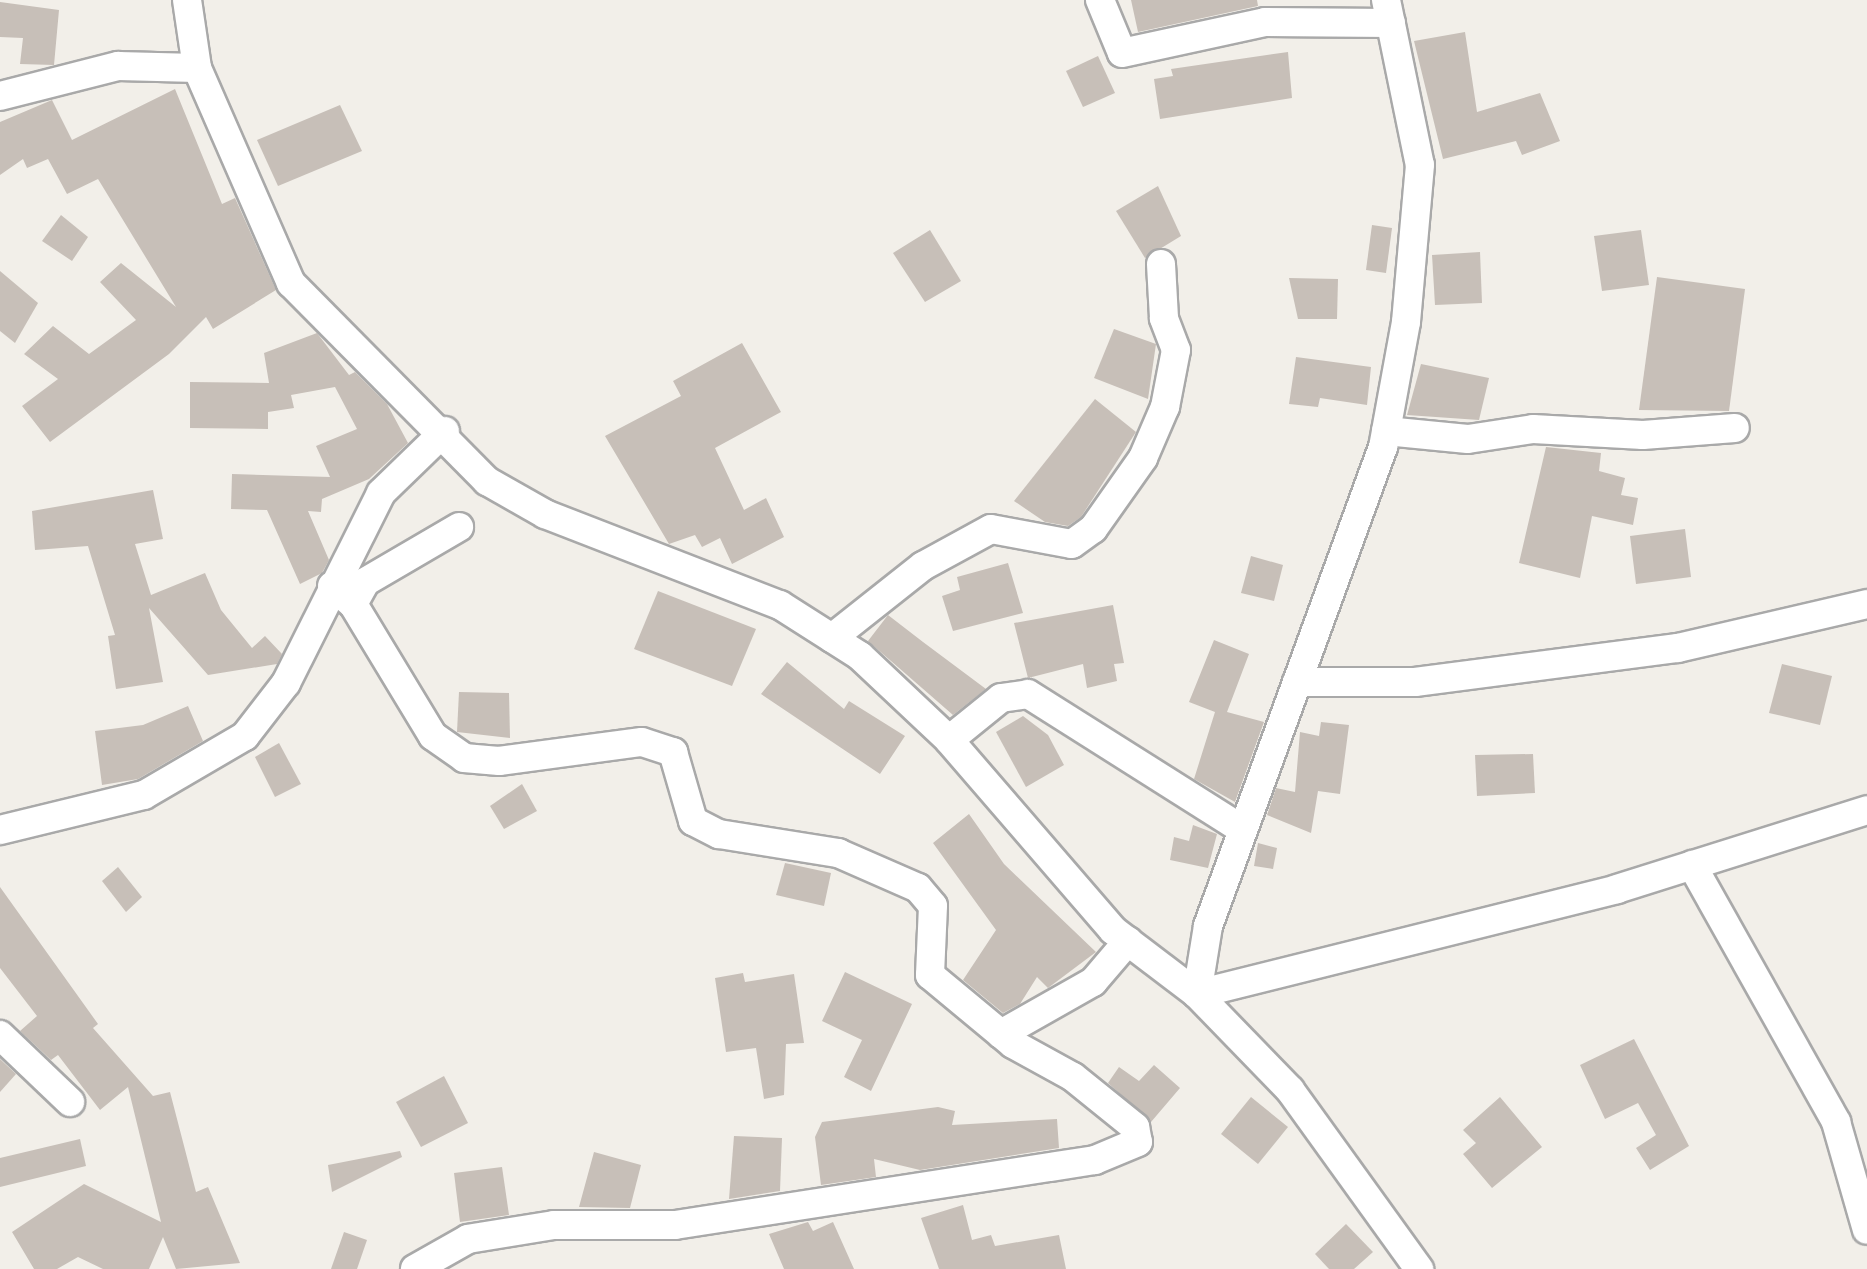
<!DOCTYPE html>
<style>
body{margin:0}
#map{position:relative;width:1867px;height:1269px;overflow:hidden;background:#f2efe9;font-family:"Noto Sans",sans-serif}
div>[style]{position:absolute}
.building>*{inset:0;background:#c7bfb8}
.roads{filter:drop-shadow(2px 0 #a9a9a9) drop-shadow(-2px 0 #a9a9a9) drop-shadow(0 2px #a9a9a9) drop-shadow(0 -2px #a9a9a9)}
.street>*{height:28px;margin:-14px;padding:0 14px;transform-origin:14px;border-radius:14px;background:#fff}
span{translate:-50% -50%;white-space:nowrap;text-align:center;line-height:1.15;-webkit-text-stroke:7px #fff;paint-order:stroke}
</style>
<div id="map">
<div class="building">
<i style="clip-path:polygon(1131px 0,1257px 0,1258px 6px,1138px 32px)"></i>
<i style="clip-path:polygon(0 2px,59px 10px,54px 65px,20px 64px,23px 38px,0 37px)"></i>
<i style="clip-path:polygon(1465px 32px,1477px 112px,1540px 93px,1560px 141px,1522px 155px,1516px 141px,1443px 159px,1414px 41px)"></i>
<i style="clip-path:polygon(1288px 52px,1292px 98px,1160px 119px,1154px 79px,1173px 76px,1171px 69px)"></i>
<i style="clip-path:polygon(1098px 56px,1115px 93px,1083px 107px,1066px 71px)"></i>
<i style="clip-path:polygon(175px 89px,222px 204px,235px 198px,276px 290px,213px 329px,206px 317px,169px 354px,50px 442px,22px 406px,58px 379px,24px 354px,53px 326px,89px 354px,136px 320px,100px 282px,121px 263px,176px 307px,98px 179px,67px 194px,48px 159px,27px 168px,23px 159px,0 175px,0 122px,52px 100px,72px 140px)"></i>
<i style="clip-path:polygon(340px 105px,362px 151px,278px 186px,257px 140px)"></i>
<i style="clip-path:polygon(1158px 186px,1181px 236px,1145px 258px,1116px 211px)"></i>
<i style="clip-path:polygon(61px 215px,88px 237px,72px 261px,42px 241px)"></i>
<i style="clip-path:polygon(1372px 225px,1392px 228px,1386px 273px,1366px 270px)"></i>
<i style="clip-path:polygon(930px 230px,961px 281px,925px 302px,893px 253px)"></i>
<i style="clip-path:polygon(1641px 230px,1649px 285px,1602px 291px,1594px 236px)"></i>
<i style="clip-path:polygon(1480px 252px,1482px 303px,1435px 305px,1432px 255px)"></i>
<i style="clip-path:polygon(0 271px,38px 303px,15px 343px,0 331px)"></i>
<i style="clip-path:polygon(1657px 277px,1745px 289px,1729px 411px,1639px 410px)"></i>
<i style="clip-path:polygon(1289px 278px,1338px 279px,1337px 319px,1298px 319px)"></i>
<i style="clip-path:polygon(1114px 329px,1156px 344px,1148px 399px,1094px 378px)"></i>
<i style="clip-path:polygon(317px 333px,349px 375px,355px 372px,387px 404px,408px 443px,369px 479px,322px 499px,321px 512px,308px 511px,329px 560px,322px 573px,300px 584px,267px 510px,231px 509px,232px 474px,330px 477px,316px 446px,357px 429px,335px 387px,291px 395px,294px 408px,268px 412px,268px 429px,190px 428px,190px 382px,269px 383px,264px 353px)"></i>
<i style="clip-path:polygon(742px 343px,781px 412px,715px 448px,744px 510px,766px 498px,784px 537px,732px 564px,720px 538px,702px 547px,695px 535px,669px 544px,605px 436px,681px 396px,673px 381px)"></i>
<i style="clip-path:polygon(1296px 357px,1371px 367px,1367px 405px,1320px 398px,1318px 407px,1289px 404px)"></i>
<i style="clip-path:polygon(1421px 364px,1489px 378px,1479px 420px,1407px 415px)"></i>
<i style="clip-path:polygon(1095px 399px,1136px 432px,1081px 517px,1068px 526px,1045px 522px,1014px 501px)"></i>
<i style="clip-path:polygon(1546px 447px,1601px 453px,1599px 471px,1625px 478px,1621px 495px,1638px 498px,1633px 525px,1592px 516px,1580px 578px,1519px 563px)"></i>
<i style="clip-path:polygon(153px 490px,163px 539px,135px 544px,151px 595px,205px 573px,221px 610px,252px 648px,265px 636px,282px 654px,277px 664px,208px 675px,149px 608px,163px 682px,116px 689px,108px 636px,115px 635px,88px 546px,35px 550px,32px 511px)"></i>
<i style="clip-path:polygon(1685px 529px,1691px 577px,1636px 584px,1630px 536px)"></i>
<i style="clip-path:polygon(1251px 556px,1283px 565px,1274px 601px,1241px 593px)"></i>
<i style="clip-path:polygon(1008px 563px,1023px 613px,953px 631px,942px 596px,960px 590px,957px 577px)"></i>
<i style="clip-path:polygon(658px 591px,756px 629px,732px 686px,634px 649px)"></i>
<i style="clip-path:polygon(1113px 605px,1124px 663px,1114px 664px,1117px 681px,1087px 688px,1083px 664px,1028px 678px,1014px 623px)"></i>
<i style="clip-path:polygon(888px 615px,923px 642px,986px 689px,953px 715px,868px 641px)"></i>
<i style="clip-path:polygon(1214px 640px,1249px 654px,1227px 712px,1264px 722px,1235px 802px,1194px 779px,1215px 712px,1189px 702px)"></i>
<i style="clip-path:polygon(787px 662px,844px 709px,849px 701px,905px 736px,880px 774px,761px 694px)"></i>
<i style="clip-path:polygon(1782px 664px,1832px 676px,1820px 725px,1769px 713px)"></i>
<i style="clip-path:polygon(459px 692px,509px 693px,510px 738px,457px 732px)"></i>
<i style="clip-path:polygon(188px 706px,203px 741px,138px 779px,102px 785px,95px 731px,143px 725px)"></i>
<i style="clip-path:polygon(1023px 716px,1048px 735px,1064px 765px,1026px 787px,996px 732px)"></i>
<i style="clip-path:polygon(1321px 722px,1349px 725px,1340px 794px,1318px 791px,1311px 833px,1267px 815px,1276px 788px,1295px 792px,1300px 732px,1319px 736px)"></i>
<i style="clip-path:polygon(279px 743px,301px 784px,275px 797px,255px 757px)"></i>
<i style="clip-path:polygon(1533px 754px,1535px 793px,1477px 796px,1475px 755px)"></i>
<i style="clip-path:polygon(522px 784px,537px 811px,504px 829px,490px 806px)"></i>
<i style="clip-path:polygon(969px 814px,1004px 864px,1096px 952px,1048px 988px,1037px 977px,1020px 1004px,1003px 1013px,963px 980px,996px 930px,933px 843px)"></i>
<i style="clip-path:polygon(1193px 825px,1217px 834px,1208px 868px,1170px 860px,1174px 837px,1189px 841px)"></i>
<i style="clip-path:polygon(1258px 843px,1277px 848px,1273px 869px,1254px 866px)"></i>
<i style="clip-path:polygon(785px 863px,831px 873px,824px 906px,776px 895px)"></i>
<i style="clip-path:polygon(118px 867px,142px 897px,126px 912px,102px 881px)"></i>
<i style="clip-path:polygon(0 887px,98px 1024px,93px 1028px,153px 1096px,170px 1092px,196px 1192px,208px 1187px,240px 1263px,176px 1269px,163px 1237px,149px 1269px,103px 1269px,78px 1257px,57px 1269px,34px 1269px,12px 1232px,84px 1184px,161px 1222px,128px 1087px,100px 1110px,58px 1055px,51px 1060px,20px 1031px,37px 1016px,0 968px)"></i>
<i style="clip-path:polygon(845px 972px,912px 1004px,871px 1091px,844px 1077px,862px 1040px,822px 1021px)"></i>
<i style="clip-path:polygon(743px 973px,745px 982px,794px 974px,804px 1043px,786px 1044px,784px 1095px,764px 1099px,756px 1048px,726px 1052px,715px 978px)"></i>
<i style="clip-path:polygon(1634px 1039px,1689px 1146px,1650px 1170px,1636px 1148px,1656px 1135px,1638px 1103px,1605px 1119px,1580px 1065px)"></i>
<i style="clip-path:polygon(0 1059px,16px 1074px,0 1092px)"></i>
<i style="clip-path:polygon(1154px 1065px,1180px 1088px,1151px 1122px,1108px 1083px,1119px 1067px,1139px 1081px)"></i>
<i style="clip-path:polygon(444px 1076px,468px 1123px,421px 1147px,396px 1102px)"></i>
<i style="clip-path:polygon(1251px 1097px,1288px 1127px,1258px 1164px,1221px 1134px)"></i>
<i style="clip-path:polygon(1500px 1097px,1542px 1147px,1492px 1188px,1463px 1154px,1476px 1143px,1463px 1130px)"></i>
<i style="clip-path:polygon(938px 1107px,955px 1111px,952px 1125px,1057px 1119px,1059px 1148px,920px 1170px,874px 1159px,876px 1177px,821px 1185px,815px 1137px,822px 1122px)"></i>
<i style="clip-path:polygon(734px 1136px,782px 1138px,780px 1191px,729px 1199px)"></i>
<i style="clip-path:polygon(80px 1139px,86px 1166px,0 1187px,0 1158px)"></i>
<i style="clip-path:polygon(400px 1151px,402px 1157px,332px 1192px,328px 1165px)"></i>
<i style="clip-path:polygon(594px 1152px,641px 1165px,630px 1208px,579px 1207px)"></i>
<i style="clip-path:polygon(502px 1167px,509px 1215px,460px 1222px,454px 1173px)"></i>
<i style="clip-path:polygon(963px 1205px,972px 1240px,991px 1235px,995px 1246px,1059px 1235px,1066px 1269px,939px 1269px,921px 1218px)"></i>
<i style="clip-path:polygon(808px 1222px,813px 1231px,833px 1222px,854px 1269px,784px 1269px,769px 1234px)"></i>
<i style="clip-path:polygon(1346px 1224px,1373px 1252px,1354px 1269px,1329px 1269px,1315px 1254px)"></i>
<i style="clip-path:polygon(344px 1232px,367px 1240px,357px 1269px,331px 1269px)"></i>
</div>
<div class="roads">
<div class="street">
<i style="left:187px;top:0;width:69px;rotate:81.6deg"></i>
<i style="left:197px;top:68px;width:235px;rotate:66.4deg"></i>
<i style="left:291px;top:283px;width:279px;rotate:45.3deg"></i>
<i style="left:487px;top:481px;width:67px;rotate:29.6deg"></i>
<i style="left:545px;top:514px;width:252px;rotate:21.2deg"></i>
<i style="left:780px;top:605px;width:95px;rotate:32.5deg"></i>
<i style="left:860px;top:656px;width:122px;rotate:43.3deg"></i>
<i style="left:949px;top:740px;width:251px;rotate:49.2deg"></i>
<i style="left:1113px;top:930px;width:106px;rotate:37.3deg"></i>
<i style="left:1197px;top:994px;width:134px;rotate:45.9deg"></i>
<i style="left:1290px;top:1090px;width:221px;rotate:54.2deg"></i>
<i style="left:1100px;top:0;width:57px;rotate:67.5deg"></i>
<i style="left:1122px;top:53px;width:146px;rotate:-12.2deg"></i>
<i style="left:1265px;top:22px;width:126px;rotate:0.5deg"></i>
<i style="left:1386px;top:0;width:168px;rotate:78.4deg"></i>
<i style="left:1420px;top:165px;width:158px;rotate:95.1deg"></i>
<i style="left:1406px;top:322px;width:127px;rotate:100.4deg"></i>
<i style="left:1383px;top:447px;width:510px;rotate:110.07deg"></i>
<i style="left:1208px;top:926px;width:69px;rotate:99.2deg"></i>
<i style="left:1197px;top:994px;width:433px;rotate:-14deg"></i>
<i style="left:1617px;top:889px;width:262px;rotate:-17.5deg"></i>
<i style="left:0;top:96px;width:122px;rotate:-14.3deg"></i>
<i style="left:118px;top:66px;width:79px;rotate:1.5deg"></i>
<i style="left:1386px;top:431px;width:82px;rotate:5.6deg"></i>
<i style="left:1468px;top:439px;width:66px;rotate:-8.7deg"></i>
<i style="left:1533px;top:429px;width:110px;rotate:3.1deg"></i>
<i style="left:1643px;top:435px;width:92px;rotate:-4.4deg"></i>
<i style="left:332px;top:586px;width:28px;rotate:41deg"></i>
<i style="left:353px;top:604px;width:154px;rotate:58.8deg"></i>
<i style="left:433px;top:736px;width:38px;rotate:35deg"></i>
<i style="left:464px;top:758px;width:35px;rotate:5deg"></i>
<i style="left:499px;top:761px;width:144px;rotate:-7.6deg"></i>
<i style="left:642px;top:742px;width:33px;rotate:18deg"></i>
<i style="left:673px;top:752px;width:72px;rotate:73.8deg"></i>
<i style="left:693px;top:821px;width:29px;rotate:27deg"></i>
<i style="left:719px;top:834px;width:121px;rotate:9.1deg"></i>
<i style="left:838px;top:853px;width:87px;rotate:23.6deg"></i>
<i style="left:918px;top:888px;width:23px;rotate:50deg"></i>
<i style="left:933px;top:906px;width:69px;rotate:92.5deg"></i>
<i style="left:930px;top:975px;width:108px;rotate:39.7deg"></i>
<i style="left:1013px;top:1044px;width:68px;rotate:28.8deg"></i>
<i style="left:1073px;top:1077px;width:80px;rotate:38.9deg"></i>
<i style="left:1135px;top:1127px;width:15px;rotate:79deg"></i>
<i style="left:1138px;top:1142px;width:47px;rotate:157.3deg"></i>
<i style="left:1095px;top:1160px;width:425px;rotate:171.2deg"></i>
<i style="left:675px;top:1225px;width:121px;rotate:180deg"></i>
<i style="left:554px;top:1225px;width:87px;rotate:170.8deg"></i>
<i style="left:468px;top:1239px;width:61px;rotate:150.5deg"></i>
<i style="left:353px;top:604px;width:25px;rotate:-61deg"></i>
<i style="left:365px;top:582px;width:109px;rotate:-30.3deg"></i>
<i style="left:832px;top:638px;width:116px;rotate:-38.4deg"></i>
<i style="left:923px;top:566px;width:77px;rotate:-28.6deg"></i>
<i style="left:991px;top:529px;width:82px;rotate:10.5deg"></i>
<i style="left:1072px;top:544px;width:26px;rotate:-36deg"></i>
<i style="left:1093px;top:529px;width:87px;rotate:-54.8deg"></i>
<i style="left:1143px;top:458px;width:56px;rotate:-66.7deg"></i>
<i style="left:1165px;top:407px;width:58px;rotate:-79.1deg"></i>
<i style="left:1176px;top:350px;width:34px;rotate:-111deg"></i>
<i style="left:1164px;top:318px;width:54px;rotate:-93.2deg"></i>
<i style="left:1297px;top:682px;width:118px"></i>
<i style="left:1415px;top:682px;width:265px;rotate:-7.4deg"></i>
<i style="left:1678px;top:648px;width:194px;rotate:-13.1deg"></i>
<i style="left:949px;top:740px;width:67px;rotate:-38.9deg"></i>
<i style="left:1001px;top:698px;width:27px;rotate:-8deg"></i>
<i style="left:1028px;top:694px;width:254px;rotate:32.3deg"></i>
<i style="left:0;top:830px;width:148px;rotate:-13.7deg"></i>
<i style="left:144px;top:795px;width:117px;rotate:-30.3deg"></i>
<i style="left:245px;top:736px;width:67px;rotate:-52.3deg"></i>
<i style="left:286px;top:683px;width:212px;rotate:-63.4deg"></i>
<i style="left:381px;top:493px;width:89px;rotate:-44.1deg"></i>
<i style="left:1692px;top:865px;width:295px;rotate:60.7deg"></i>
<i style="left:1836px;top:1122px;width:112px;rotate:74deg"></i>
<i style="left:1001px;top:1034px;width:106px;rotate:-29.5deg"></i>
<i style="left:1093px;top:982px;width:54px;rotate:-49.5deg"></i>
<i style="left:0;top:1035px;width:97px;rotate:43.7deg"></i>
</div>
</div>
</div>
